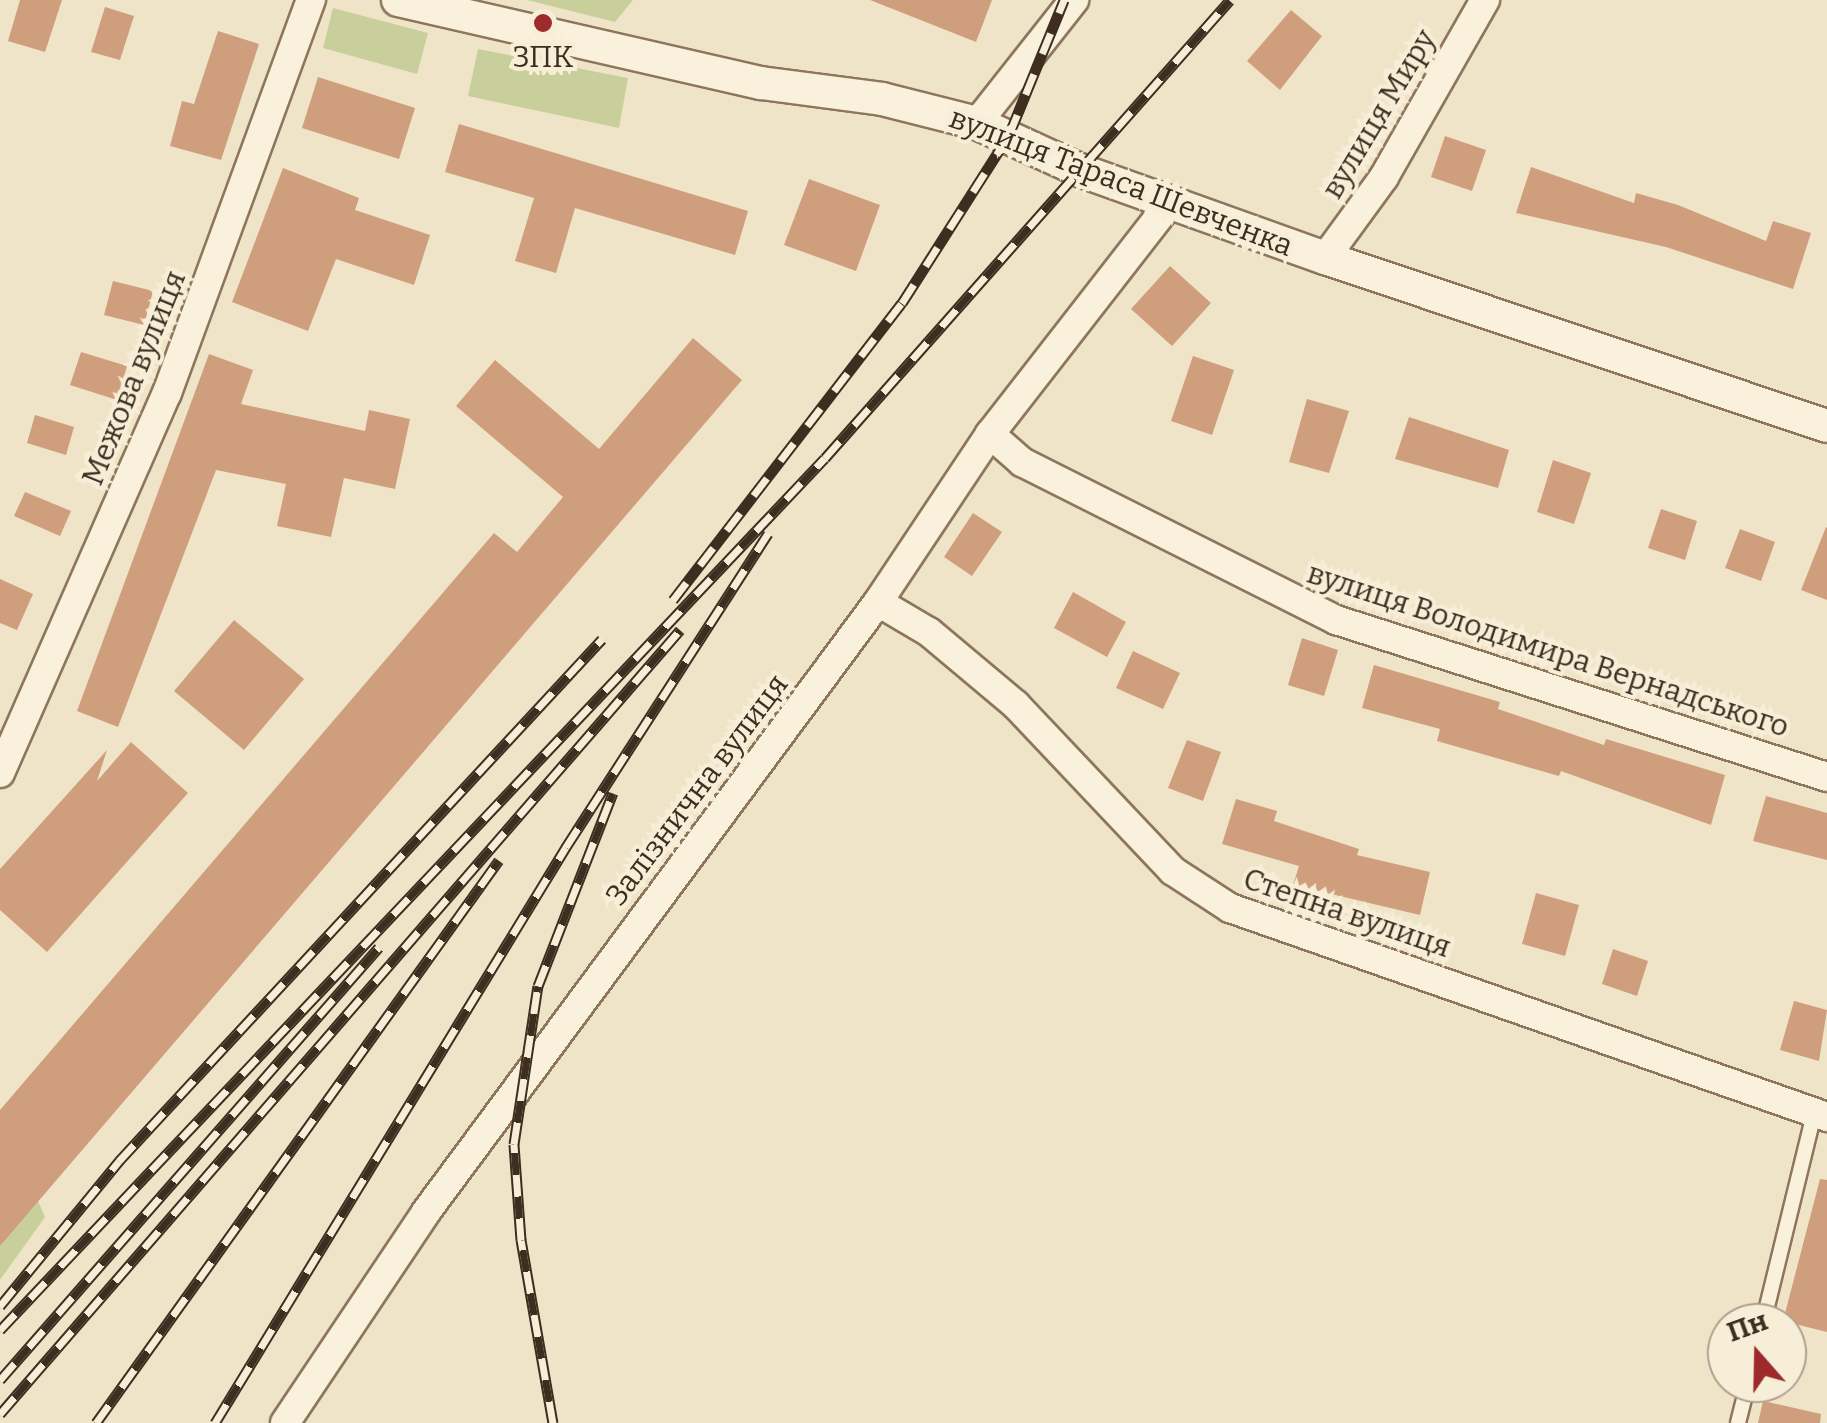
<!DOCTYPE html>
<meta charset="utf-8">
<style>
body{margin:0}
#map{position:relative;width:1827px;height:1423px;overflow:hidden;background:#f0e4c8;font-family:Bitter,serif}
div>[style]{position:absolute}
.green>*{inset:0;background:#c9cf9b}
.building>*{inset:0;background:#cf9f7d}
.roads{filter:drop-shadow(2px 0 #8d765c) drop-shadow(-2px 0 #8d765c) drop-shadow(0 2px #8d765c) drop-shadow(0 -2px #8d765c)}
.service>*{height:14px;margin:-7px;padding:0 7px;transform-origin:7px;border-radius:7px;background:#faf1dc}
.minor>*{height:28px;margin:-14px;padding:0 14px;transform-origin:14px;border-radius:14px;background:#faf1dc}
.tertiary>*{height:32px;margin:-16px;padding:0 16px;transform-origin:16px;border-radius:16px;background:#faf1dc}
.rail>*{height:11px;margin-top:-5.5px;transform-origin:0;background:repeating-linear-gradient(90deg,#f7eed8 0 22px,#3d2e20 0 44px);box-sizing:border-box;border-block:2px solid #3d2e20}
.dots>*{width:28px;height:28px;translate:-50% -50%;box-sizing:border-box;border:5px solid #f7eed8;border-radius:50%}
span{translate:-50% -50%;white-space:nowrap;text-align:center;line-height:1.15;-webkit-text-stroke:8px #f7eed8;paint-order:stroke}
.poi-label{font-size:30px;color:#3d2e20}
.street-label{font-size:30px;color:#3d2e20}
.north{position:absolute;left:1707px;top:1303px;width:100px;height:100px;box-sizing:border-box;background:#f7eed8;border:2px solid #ada18e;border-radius:50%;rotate:340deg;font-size:28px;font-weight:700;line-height:40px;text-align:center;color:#3d2e20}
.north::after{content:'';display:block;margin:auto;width:35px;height:45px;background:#9e2a2b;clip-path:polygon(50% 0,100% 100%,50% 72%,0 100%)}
</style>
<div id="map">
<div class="green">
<i style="clip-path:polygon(527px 0,633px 0,615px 22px)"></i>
<i style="clip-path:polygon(333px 8px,428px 33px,417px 74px,323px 48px)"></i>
<i style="clip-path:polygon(478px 49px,628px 78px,619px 128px,468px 96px)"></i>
<i style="clip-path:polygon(38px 1201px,45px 1217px,0 1280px,0 1243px)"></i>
</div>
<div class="building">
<i style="clip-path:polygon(20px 0,62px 0,45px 52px,8px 41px)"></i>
<i style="clip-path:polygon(870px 0,992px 0,976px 42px)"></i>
<i style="clip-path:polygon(105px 7px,134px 16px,120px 60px,91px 52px)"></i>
<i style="clip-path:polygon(1291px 10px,1322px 36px,1280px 90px,1247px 61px)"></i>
<i style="clip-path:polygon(218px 31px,259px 44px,221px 160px,170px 146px,182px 101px,194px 104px)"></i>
<i style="clip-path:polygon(318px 77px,415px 108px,399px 159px,302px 128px)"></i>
<i style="clip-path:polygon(459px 124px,748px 211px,735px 255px,575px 208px,556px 273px,515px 261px,534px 198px,445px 172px)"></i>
<i style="clip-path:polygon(1445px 136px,1486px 150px,1472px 191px,1431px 177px)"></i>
<i style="clip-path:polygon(1531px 167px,1634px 203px,1636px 193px,1678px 205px,1766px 241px,1773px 221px,1811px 233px,1793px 289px,1666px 247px,1516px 213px)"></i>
<i style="clip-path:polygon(283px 168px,359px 198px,355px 210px,430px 235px,414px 285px,336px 259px,308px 331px,232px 302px)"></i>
<i style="clip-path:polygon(809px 179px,880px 205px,856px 271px,784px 245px)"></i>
<i style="clip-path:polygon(1170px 266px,1211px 303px,1172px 346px,1131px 309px)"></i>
<i style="clip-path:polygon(113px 281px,153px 291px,144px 325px,104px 315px)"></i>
<i style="clip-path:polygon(693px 338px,742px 380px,0 1246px,0 1110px,494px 533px,517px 552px,563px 497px,456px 406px,495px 360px,599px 449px)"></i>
<i style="clip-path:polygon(81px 352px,127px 366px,117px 400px,70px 385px)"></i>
<i style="clip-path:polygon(209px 354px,253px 370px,241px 404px,365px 431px,369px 410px,410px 419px,395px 489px,344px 478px,331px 537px,277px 526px,286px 484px,216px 470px,118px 727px,77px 711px)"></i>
<i style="clip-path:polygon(1193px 356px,1234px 370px,1212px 435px,1171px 421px)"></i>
<i style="clip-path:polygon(1307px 399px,1349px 411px,1329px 473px,1289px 462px)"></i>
<i style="clip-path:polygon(35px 415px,74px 427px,66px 455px,27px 443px)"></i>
<i style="clip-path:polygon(1409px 417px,1509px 450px,1498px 488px,1395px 459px)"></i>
<i style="clip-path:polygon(1553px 460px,1591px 473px,1574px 524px,1537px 512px)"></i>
<i style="clip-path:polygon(25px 492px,71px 511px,60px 536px,14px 516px)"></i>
<i style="clip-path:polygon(1661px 509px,1697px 521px,1685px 560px,1648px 548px)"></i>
<i style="clip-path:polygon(973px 513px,1002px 532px,972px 576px,944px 557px)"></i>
<i style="clip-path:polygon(1826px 527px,1827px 528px,1827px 600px,1801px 590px)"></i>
<i style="clip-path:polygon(1740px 529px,1775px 542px,1761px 581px,1725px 568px)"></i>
<i style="clip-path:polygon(0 579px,33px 594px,17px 630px,0 623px)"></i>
<i style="clip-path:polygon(1073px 592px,1126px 622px,1107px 657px,1054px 628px)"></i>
<i style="clip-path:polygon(234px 620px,304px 679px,244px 750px,174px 691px)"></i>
<i style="clip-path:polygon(1302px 638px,1338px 650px,1324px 696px,1288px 685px)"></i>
<i style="clip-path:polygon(1133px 651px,1180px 673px,1163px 709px,1116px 688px)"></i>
<i style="clip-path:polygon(1374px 665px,1500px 702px,1498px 709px,1604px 745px,1606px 739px,1725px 775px,1711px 825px,1561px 771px,1559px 776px,1437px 741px,1440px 729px,1362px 708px)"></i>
<i style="clip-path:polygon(1187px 740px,1221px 752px,1203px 801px,1168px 788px)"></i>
<i style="clip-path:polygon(131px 742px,188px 793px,47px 952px,0 910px,0 869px,107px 750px,97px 781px)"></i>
<i style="clip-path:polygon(1766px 796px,1827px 813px,1827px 860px,1753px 841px)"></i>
<i style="clip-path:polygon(1236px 799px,1277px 811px,1274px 821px,1359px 849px,1357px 855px,1430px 872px,1420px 915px,1293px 885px,1299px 866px,1222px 844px)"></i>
<i style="clip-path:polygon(1536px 893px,1579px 905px,1565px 956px,1522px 944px)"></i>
<i style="clip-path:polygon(1613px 949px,1648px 961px,1637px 996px,1602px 984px)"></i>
<i style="clip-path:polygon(1794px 1001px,1827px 1010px,1819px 1061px,1780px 1050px)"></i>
<i style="clip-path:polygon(1820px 1179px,1827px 1180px,1827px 1332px,1783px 1321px)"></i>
<i style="clip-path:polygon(1763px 1401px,1821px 1414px,1820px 1423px,1758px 1423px)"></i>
</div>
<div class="roads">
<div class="service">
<i style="left:1763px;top:1323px;width:216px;rotate:-76.3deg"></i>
<i style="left:1738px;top:1423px;width:41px;rotate:-76deg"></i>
</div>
<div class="minor">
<i style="left:977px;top:123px;width:157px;rotate:-51.7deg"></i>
<i style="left:1325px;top:258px;width:100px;rotate:-53.9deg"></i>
<i style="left:1384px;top:177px;width:204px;rotate:-60.3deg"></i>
<i style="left:990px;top:434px;width:43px;rotate:41.2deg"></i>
<i style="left:1022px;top:462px;width:352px;rotate:26.7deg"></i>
<i style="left:1336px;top:620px;width:515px;rotate:17.73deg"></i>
<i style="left:878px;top:602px;width:59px;rotate:30.5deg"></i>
<i style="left:929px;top:632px;width:114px;rotate:40deg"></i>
<i style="left:1016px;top:705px;width:228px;rotate:46.6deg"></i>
<i style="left:1173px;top:871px;width:68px;rotate:33deg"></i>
<i style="left:1230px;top:908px;width:633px;rotate:19.29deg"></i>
<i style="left:0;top:773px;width:415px;rotate:-66.3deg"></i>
<i style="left:167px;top:393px;width:419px;rotate:-69.9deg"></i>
<i style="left:285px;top:1423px;width:254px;rotate:-56.2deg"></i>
<i style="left:426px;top:1212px;width:759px;rotate:-53.46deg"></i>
<i style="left:878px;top:602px;width:202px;rotate:-56.3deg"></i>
<i style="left:990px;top:434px;width:293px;rotate:-52.1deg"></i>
</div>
<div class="tertiary">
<i style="left:398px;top:0;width:372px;rotate:12.9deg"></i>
<i style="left:761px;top:83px;width:122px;rotate:7.5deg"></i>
<i style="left:882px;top:99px;width:98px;rotate:14.2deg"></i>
<i style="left:977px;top:123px;width:115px;rotate:24.6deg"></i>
<i style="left:1082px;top:171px;width:258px;rotate:19.7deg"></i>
<i style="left:1325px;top:258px;width:529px;rotate:18.5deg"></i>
</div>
</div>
<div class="rail">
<i style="left:673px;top:600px;width:375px;rotate:-52.4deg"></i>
<i style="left:902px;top:303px;width:199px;rotate:-57.5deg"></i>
<i style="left:1009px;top:135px;width:146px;rotate:-67.8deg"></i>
<i style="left:0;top:1306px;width:188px;rotate:-50.6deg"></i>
<i style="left:119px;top:1161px;width:711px;rotate:-47.22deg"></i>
<i style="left:0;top:1330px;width:1200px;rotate:-46.59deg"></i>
<i style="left:825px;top:458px;width:611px;rotate:-48.51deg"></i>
<i style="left:0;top:1380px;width:575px;rotate:-48.8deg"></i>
<i style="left:0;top:1414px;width:1038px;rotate:-49.06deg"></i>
<i style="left:96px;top:1423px;width:692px;rotate:-54.4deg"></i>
<i style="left:215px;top:1423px;width:675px;rotate:-58.64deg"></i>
<i style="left:566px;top:847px;width:373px;rotate:-57.2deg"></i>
<i style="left:553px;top:1423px;width:186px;rotate:-99.9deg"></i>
<i style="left:521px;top:1240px;width:96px;rotate:-94.2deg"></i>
<i style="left:514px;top:1144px;width:160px;rotate:-81.4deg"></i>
<i style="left:538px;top:986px;width:207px;rotate:-68.8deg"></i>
</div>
<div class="dots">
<i style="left:543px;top:23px;background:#9e2a2b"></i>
</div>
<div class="poi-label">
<span style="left:543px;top:57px">ЗПК</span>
</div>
<div class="street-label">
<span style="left:1379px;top:114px;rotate:-59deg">вулиця Миру</span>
<span style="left:1121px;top:182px;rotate:21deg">вулиця Тараса Шевченка</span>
<span style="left:134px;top:378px;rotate:-68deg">Межова вулиця</span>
<span style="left:1548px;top:650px;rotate:18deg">вулиця Володимира Вернадського</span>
<span style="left:697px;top:790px;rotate:-53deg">Залізнична вулиця</span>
<span style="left:1347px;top:913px;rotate:19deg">Степна вулиця</span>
</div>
<div class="north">Пн</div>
</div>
